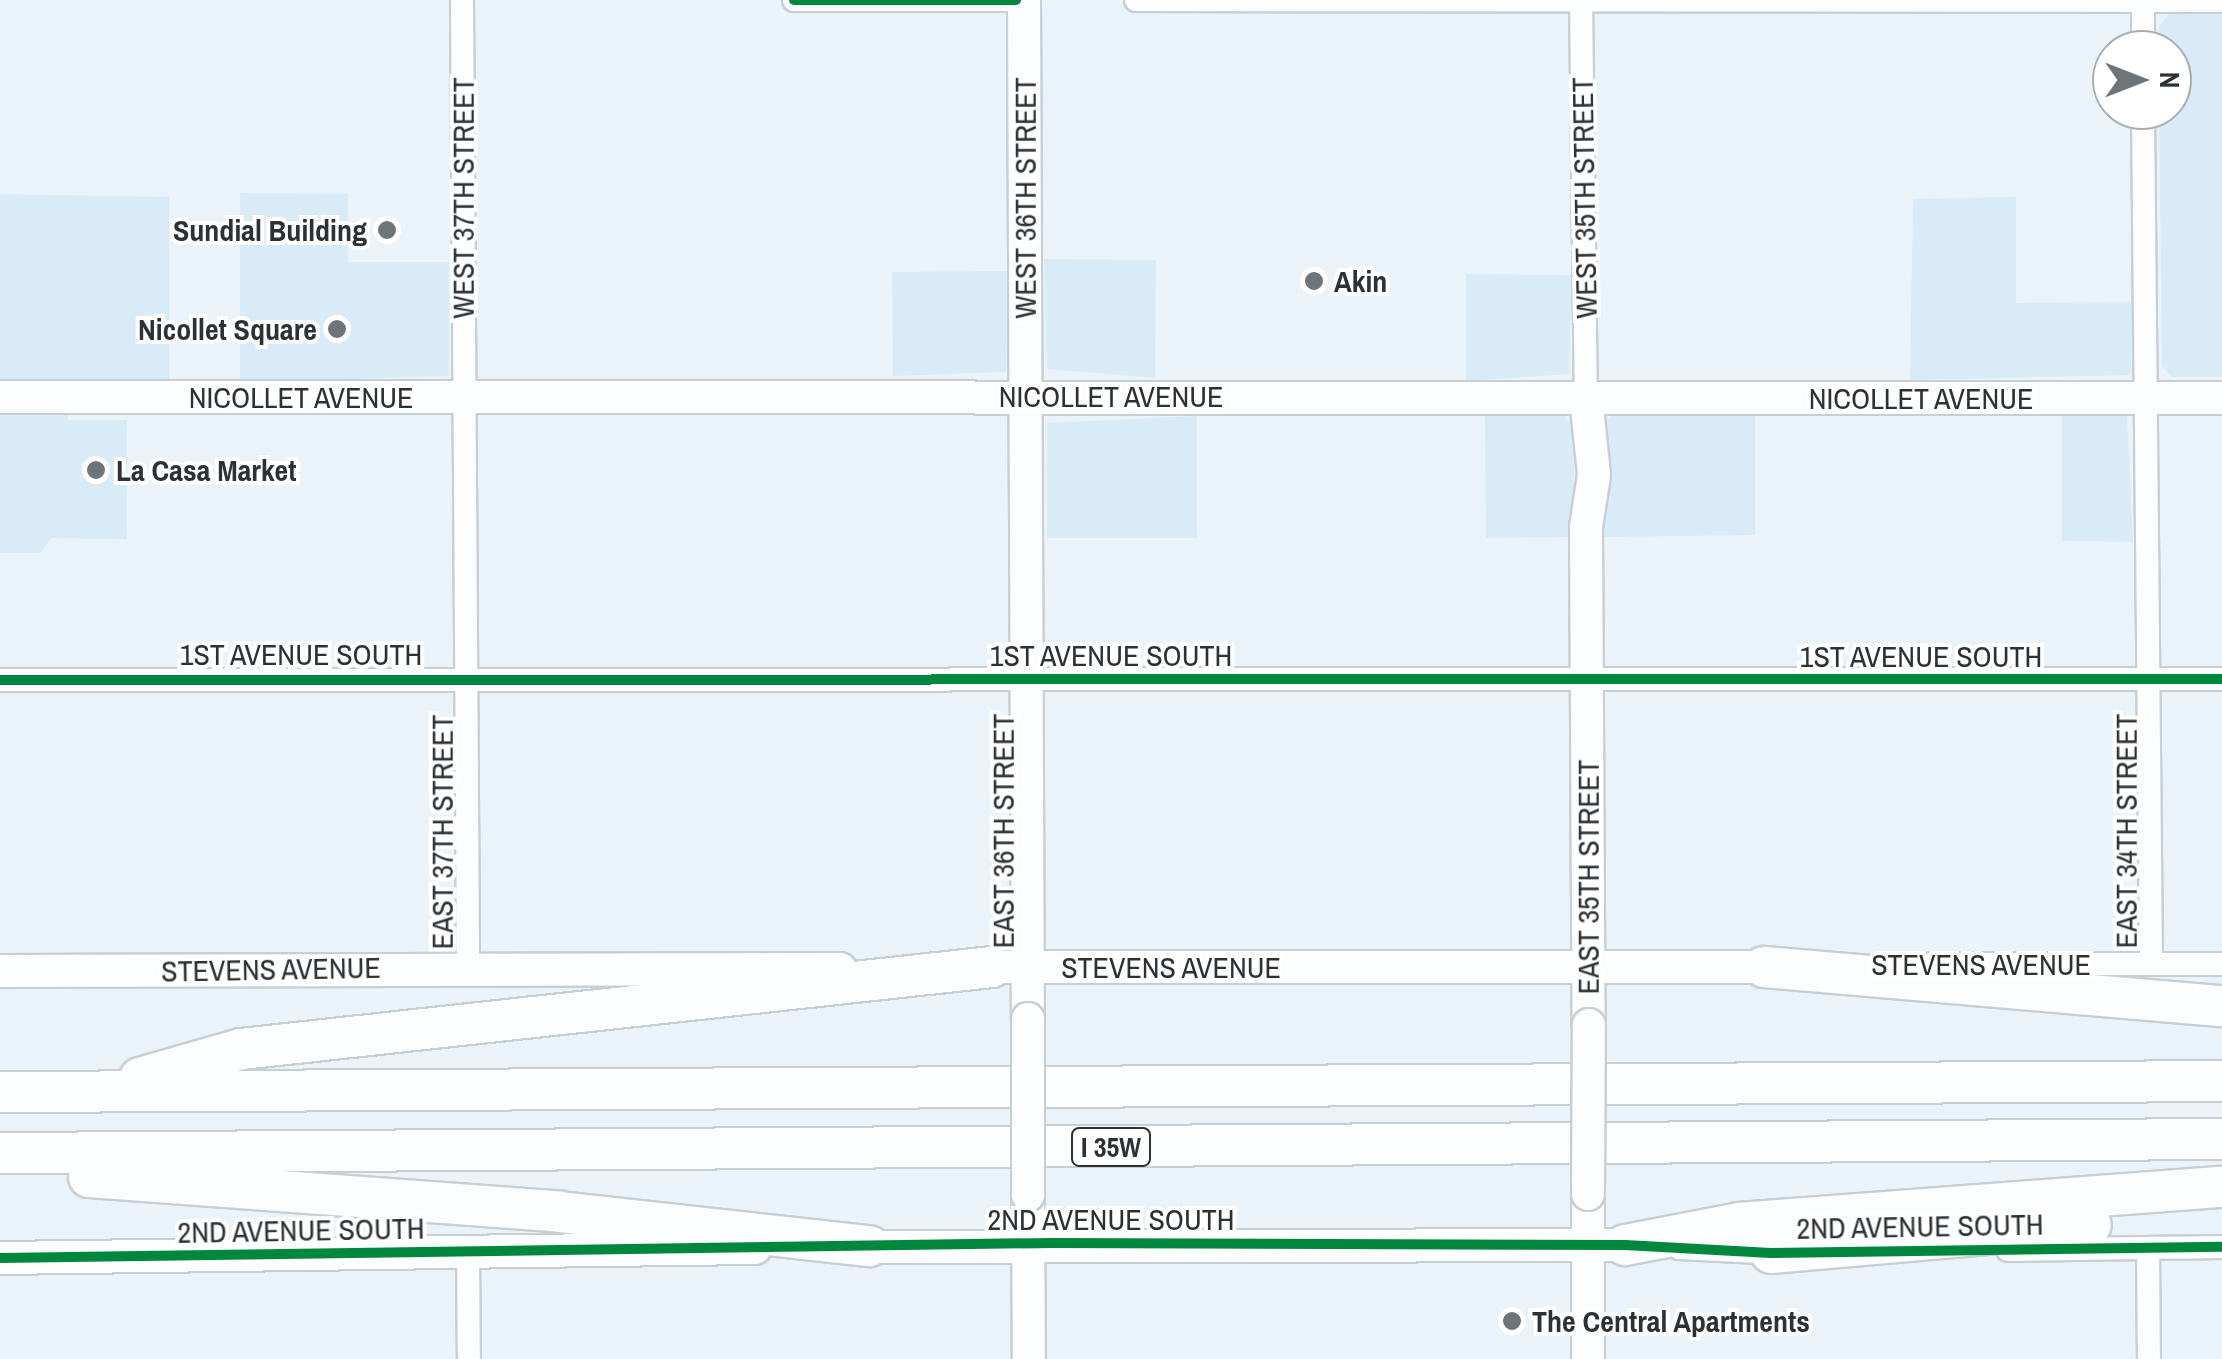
<!DOCTYPE html>
<style>
body{margin:0}
#map{position:relative;width:2222px;height:1359px;overflow:hidden;background:#eaf3f9;font-family:"Archivo Narrow",sans-serif}
div>[style]{position:absolute}
.built>*{inset:0;background:#d9ebf6}
.roads{filter:drop-shadow(2px 0 #c8cfd4) drop-shadow(-2px 0 #c8cfd4) drop-shadow(0 2px #c8cfd4) drop-shadow(0 -2px #c8cfd4)}
.street>*{height:22px;margin:-11px;padding:0 11px;transform-origin:11px;border-radius:11px;background:#fcfdfe}
.secondary>*{height:32px;margin:-16px;padding:0 16px;transform-origin:16px;border-radius:16px;background:#fcfdfe}
.highway>*{height:40px;margin:-20px;padding:0 20px;transform-origin:20px;border-radius:20px;background:#fcfdfe}
.bridges{filter:drop-shadow(2px 0 #c8cfd4) drop-shadow(-2px 0 #c8cfd4) drop-shadow(0 2px #c8cfd4) drop-shadow(0 -2px #c8cfd4)}
.secondary-bridge>*{height:32px;margin:-16px;padding:0 16px;transform-origin:16px;border-radius:16px;background:#fcfdfe}
.cycleway>*{height:10px;margin:-5px;padding:0 5px;transform-origin:5px;border-radius:5px;background:#00873e}
.dots>*{width:28px;height:28px;translate:-50% -50%;box-sizing:border-box;border:5px solid #fff;border-radius:50%}
span{translate:-50% -50%;white-space:nowrap;text-align:center;line-height:1.15;-webkit-text-stroke:8px #fff;paint-order:stroke}
.shield-label span{padding:2px 8px;background:#fff;border:2px solid;border-radius:8px;-webkit-text-stroke-width:0}
.shield-label{font-size:28px;color:#2b3135;font-weight:700}
.street-label{font-size:30px;color:#2b3135}
.poi-label{font-size:30px;color:#2b3135;font-weight:700}
.right{translate:-100% -50%;text-align:right}
.left{translate:0 -50%;text-align:left}
.north{position:absolute;left:2092px;top:30px;width:100px;height:100px;box-sizing:border-box;background:#fff;border:2px solid #aaadae;border-radius:50%;rotate:90deg;font-size:28px;font-weight:700;line-height:40px;text-align:center;color:#2b3135}
.north::after{content:'';display:block;margin:auto;width:35px;height:45px;background:#6e757a;clip-path:polygon(50% 0,100% 100%,50% 72%,0 100%)}
</style>
<div id="map">
<div class="built">
<i style="clip-path:polygon(2173px 9px,2222px 10px,2222px 377px,2171px 377px,2162px 366px,2159px 110px,2172px 110px,2172px 50px,2159px 50px,2159px 27px)"></i>
<i style="clip-path:polygon(240px 193px,348px 194px,348px 262px,450px 262px,449px 376px,240px 382px)"></i>
<i style="clip-path:polygon(0 194px,169px 197px,169px 382px,68px 381px,68px 420px,127px 420px,127px 539px,51px 538px,41px 553px,0 553px)"></i>
<i style="clip-path:polygon(2016px 197px,2016px 303px,2136px 302px,2130px 375px,1910px 380px,1913px 199px)"></i>
<i style="clip-path:polygon(1044px 259px,1156px 260px,1155px 378px,1047px 369px)"></i>
<i style="clip-path:polygon(1008px 271px,1006px 372px,893px 376px,892px 272px)"></i>
<i style="clip-path:polygon(1466px 274px,1572px 275px,1569px 374px,1466px 381px)"></i>
<i style="clip-path:polygon(2062px 410px,2127px 416px,2133px 542px,2062px 541px)"></i>
<i style="clip-path:polygon(1614px 413px,1755px 415px,1755px 535px,1602px 537px,1601px 427px)"></i>
<i style="clip-path:polygon(1562px 414px,1574px 427px,1575px 537px,1486px 538px,1485px 415px)"></i>
<i style="clip-path:polygon(1197px 416px,1197px 538px,1047px 538px,1047px 423px)"></i>
</div>
<div class="roads">
<div class="street">
<i style="left:462px;top:0;width:966px;rotate:89.64deg"></i>
<i style="left:794px;top:0;width:222px"></i>
<i style="left:1136px;top:0;width:1086px;rotate:0.05deg"></i>
<i style="left:1581px;top:0;width:397px;rotate:89.3deg"></i>
<i style="left:2143px;top:50px;width:50px;rotate:-90deg"></i>
<i style="left:2143px;top:110px;width:854px;rotate:89.46deg"></i>
<i style="left:0;top:680px;width:2222px;rotate:-0.03deg"></i>
<i style="left:1931px;top:964px;width:291px"></i>
<i style="left:1679px;top:1248px;width:102px;rotate:2.8deg"></i>
<i style="left:2148px;top:1248px;width:111px;rotate:89.5deg"></i>
<i style="left:2008px;top:1250px;width:214px;rotate:-0.8deg"></i>
<i style="left:468px;top:1254px;width:105px;rotate:89.5deg"></i>
</div>
<div class="secondary">
<i style="left:1024px;top:0;width:1019px;rotate:89.78deg"></i>
<i style="left:0;top:397px;width:2222px;rotate:0.03deg"></i>
<i style="left:1586px;top:397px;width:78px;rotate:84.1deg"></i>
<i style="left:1594px;top:475px;width:53px;rotate:98.7deg"></i>
<i style="left:1586px;top:527px;width:498px;rotate:89.7deg"></i>
<i style="left:969px;top:967px;width:795px"></i>
<i style="left:0;top:971px;width:840px;rotate:-0.14deg"></i>
<i style="left:1028px;top:1195px;width:164px;rotate:89.7deg"></i>
<i style="left:844px;top:1247px;width:781px;rotate:-0.15deg"></i>
<i style="left:0;top:1258px;width:755px;rotate:-0.76deg"></i>
<i style="left:1588px;top:1359px;width:165px;rotate:-90deg"></i>
</div>
<div class="highway">
<i style="left:1764px;top:967px;width:460px;rotate:4.9deg"></i>
<i style="left:140px;top:1078px;width:105px;rotate:-16deg"></i>
<i style="left:241px;top:1049px;width:755px;rotate:-6.23deg"></i>
<i style="left:0;top:1092px;width:2222px;rotate:-0.28deg"></i>
<i style="left:0;top:1153px;width:2222px;rotate:-0.36deg"></i>
<i style="left:89px;top:1177px;width:472px;rotate:4.2deg"></i>
<i style="left:560px;top:1212px;width:311px;rotate:6.3deg"></i>
<i style="left:1625px;top:1245px;width:116px;rotate:-10.9deg"></i>
<i style="left:1739px;top:1223px;width:484px;rotate:-4.3deg"></i>
<i style="left:1771px;top:1253px;width:321px;rotate:-5deg"></i>
</div>
</div>
<div class="bridges">
<div class="secondary-bridge">
<i style="left:1028px;top:1019px;width:176px;rotate:90deg"></i>
<i style="left:1588px;top:1194px;width:169px;rotate:-89.7deg"></i>
</div>
</div>
<div class="cycleway">
<i style="left:794px;top:0;width:222px"></i>
<i style="left:0;top:680px;width:2222px;rotate:-0.03deg"></i>
<i style="left:0;top:1258px;width:1052px;rotate:-0.82deg"></i>
<i style="left:1052px;top:1243px;width:573px;rotate:0.2deg"></i>
<i style="left:1625px;top:1245px;width:146px;rotate:3.1deg"></i>
<i style="left:1771px;top:1253px;width:451px;rotate:-0.8deg"></i>
</div>
<div class="dots">
<i style="left:387px;top:230px;background:#6e757a"></i>
<i style="left:1314px;top:281px;background:#6e757a"></i>
<i style="left:337px;top:329px;background:#6e757a"></i>
<i style="left:96px;top:470px;background:#6e757a"></i>
<i style="left:1512px;top:1321px;background:#6e757a"></i>
</div>
<div class="shield-label">
<span style="left:1111px;top:1147px">I 35W</span>
</div>
<div class="street-label">
<span style="left:463px;top:198px;rotate:-90deg">WEST 37TH STREET</span>
<span style="left:1025px;top:198px;rotate:-90deg">WEST 36TH STREET</span>
<span style="left:1584px;top:198px;rotate:-91deg">WEST 35TH STREET</span>
<span style="left:1111px;top:396px">NICOLLET AVENUE</span>
<span style="left:301px;top:397px">NICOLLET AVENUE</span>
<span style="left:1921px;top:398px">NICOLLET AVENUE</span>
<span style="left:301px;top:654px">1ST AVENUE SOUTH</span>
<span style="left:1111px;top:655px">1ST AVENUE SOUTH</span>
<span style="left:1921px;top:656px">1ST AVENUE SOUTH</span>
<span style="left:1003px;top:831px;rotate:-90deg">EAST 36TH STREET</span>
<span style="left:2126px;top:831px;rotate:-90deg">EAST 34TH STREET</span>
<span style="left:442px;top:832px;rotate:-90deg">EAST 37TH STREET</span>
<span style="left:1588px;top:877px;rotate:-90deg">EAST 35TH STREET</span>
<span style="left:1981px;top:964px">STEVENS AVENUE</span>
<span style="left:1171px;top:967px">STEVENS AVENUE</span>
<span style="left:271px;top:969px;rotate:-1deg">STEVENS AVENUE</span>
<span style="left:1111px;top:1219px">2ND AVENUE SOUTH</span>
<span style="left:1920px;top:1226px;rotate:-1deg">2ND AVENUE SOUTH</span>
<span style="left:301px;top:1230px;rotate:-1deg">2ND AVENUE SOUTH</span>
</div>
<div class="poi-label">
<span class="right" style="left:367px;top:230px">Sundial Building</span>
<span class="left" style="left:1334px;top:281px">Akin</span>
<span class="right" style="left:317px;top:329px">Nicollet Square</span>
<span class="left" style="left:116px;top:470px">La Casa Market</span>
<span class="left" style="left:1532px;top:1321px">The Central Apartments</span>
</div>
<div class="north">N</div>
</div>
